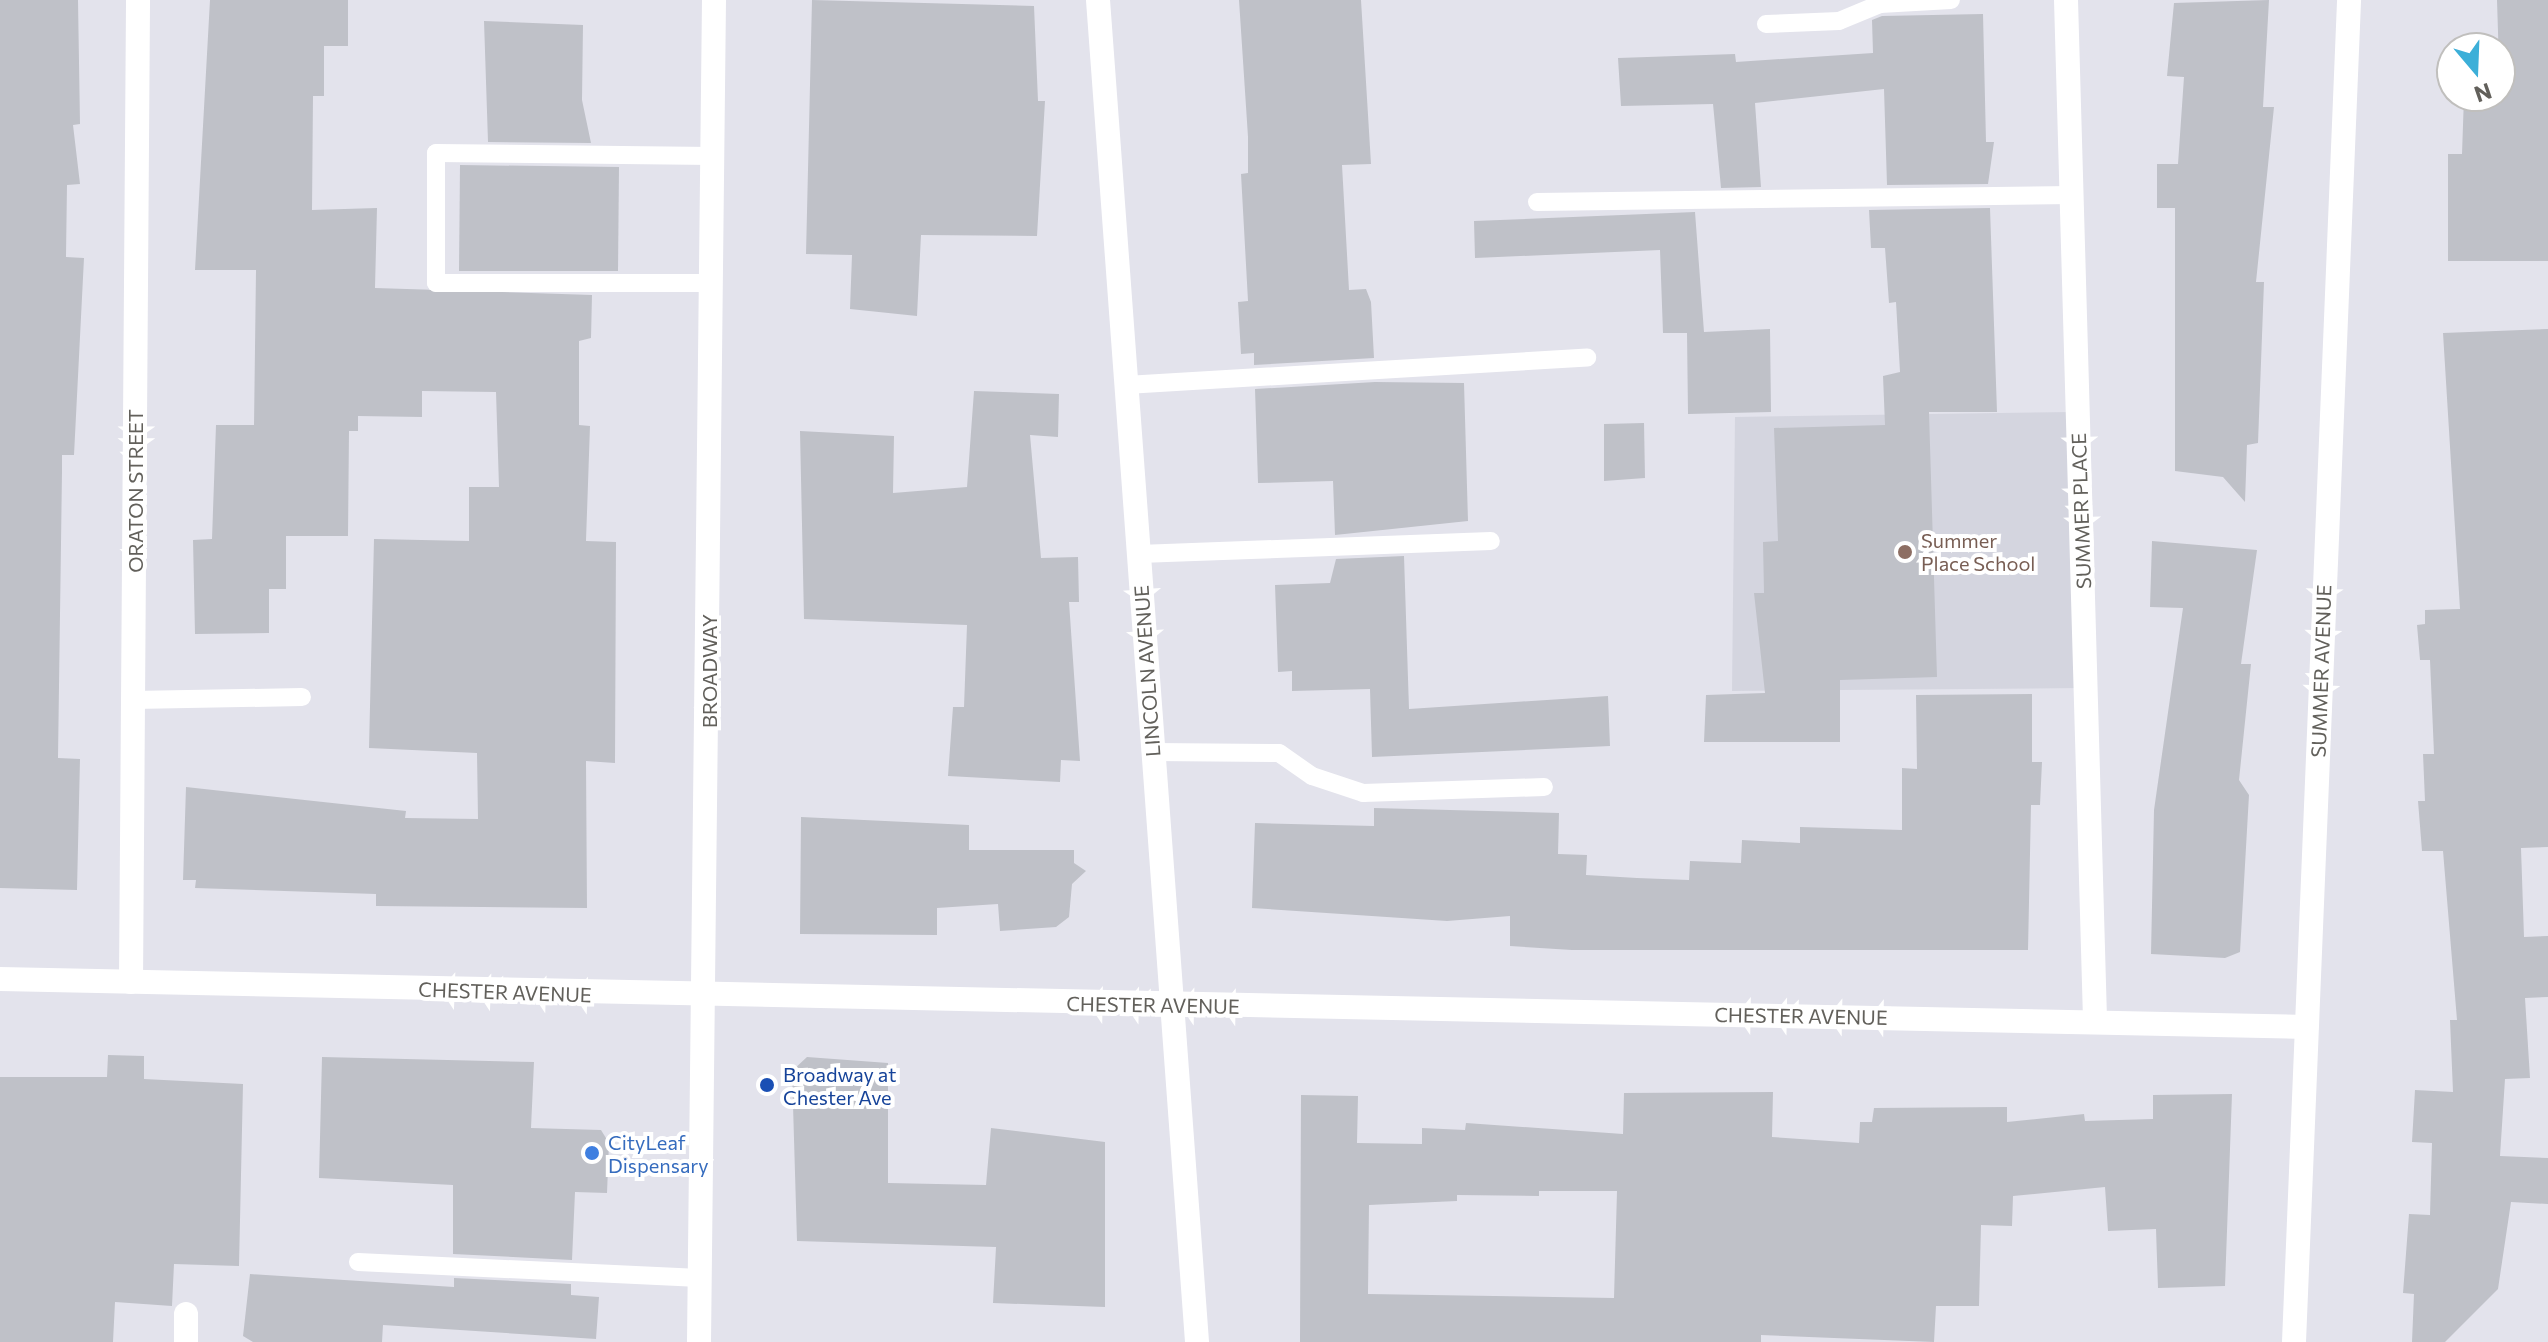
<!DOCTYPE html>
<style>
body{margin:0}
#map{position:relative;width:2548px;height:1342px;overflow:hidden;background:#e3e3ec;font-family:Commissioner,sans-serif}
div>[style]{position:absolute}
.education>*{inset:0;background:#d4d5df}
.building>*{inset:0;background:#bfc1c8}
.service>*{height:18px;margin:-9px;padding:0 9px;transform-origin:9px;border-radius:9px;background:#fff}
.minor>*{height:24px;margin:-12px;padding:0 12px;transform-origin:12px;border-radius:12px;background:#fff}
.tertiary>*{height:24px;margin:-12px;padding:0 12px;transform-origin:12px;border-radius:12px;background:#fff}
.secondary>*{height:24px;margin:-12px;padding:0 12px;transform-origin:12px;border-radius:12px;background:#fff}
.dots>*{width:22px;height:22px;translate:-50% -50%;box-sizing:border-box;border:4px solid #fff;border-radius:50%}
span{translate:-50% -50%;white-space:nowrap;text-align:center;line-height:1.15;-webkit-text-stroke:8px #fff;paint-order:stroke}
.street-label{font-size:20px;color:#62605b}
.education-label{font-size:20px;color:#785e54}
.left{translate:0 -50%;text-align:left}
.transit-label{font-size:20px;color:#164399}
.shop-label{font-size:20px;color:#366cbe}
.north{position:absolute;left:2436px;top:32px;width:80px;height:80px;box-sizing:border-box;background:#fff;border:2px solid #c0bfbd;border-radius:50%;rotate:161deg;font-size:22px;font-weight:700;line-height:32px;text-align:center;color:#62605b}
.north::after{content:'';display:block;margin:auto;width:28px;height:36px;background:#3cafd8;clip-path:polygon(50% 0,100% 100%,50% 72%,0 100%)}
</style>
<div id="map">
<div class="education">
<i style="clip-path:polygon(2073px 412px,2081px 688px,1732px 691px,1735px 417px)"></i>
</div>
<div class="building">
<i style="clip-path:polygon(0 0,78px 0,80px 124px,73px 125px,80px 184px,67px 185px,66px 257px,84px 258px,74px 455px,62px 455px,62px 472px,58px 758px,80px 759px,77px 890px,0 888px)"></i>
<i style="clip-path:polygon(210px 0,348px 0,348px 46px,324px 46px,324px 96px,313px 96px,312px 210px,377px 208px,375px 288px,592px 295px,591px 338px,579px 341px,579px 425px,590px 426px,586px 541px,616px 542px,615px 763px,586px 761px,587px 908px,376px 906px,376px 894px,195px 888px,196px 880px,183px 880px,186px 787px,406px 811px,405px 818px,478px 819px,477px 753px,369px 748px,374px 539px,469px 541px,469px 487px,499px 487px,496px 392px,422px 391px,422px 417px,358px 416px,358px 431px,349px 431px,348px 536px,286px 536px,286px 589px,269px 589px,269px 633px,195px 634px,193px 540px,212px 539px,216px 425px,254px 425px,256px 270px,195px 270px)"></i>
<i style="clip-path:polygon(812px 0,1034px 6px,1038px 101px,1045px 101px,1037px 236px,921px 235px,917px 316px,850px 309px,852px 255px,806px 254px)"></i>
<i style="clip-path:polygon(1239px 0,1361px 0,1371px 164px,1342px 165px,1349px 290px,1366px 289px,1371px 302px,1374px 358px,1254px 365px,1254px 353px,1241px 354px,1238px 302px,1248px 301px,1241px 174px,1248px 173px,1248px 137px)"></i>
<i style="clip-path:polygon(2269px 0,2263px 107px,2274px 107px,2256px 282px,2264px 282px,2258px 443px,2247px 445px,2245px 502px,2223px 477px,2175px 471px,2175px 208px,2157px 208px,2157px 164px,2178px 164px,2184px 77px,2167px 76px,2174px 3px)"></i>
<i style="clip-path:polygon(2497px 0,2548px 0,2548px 261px,2448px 261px,2448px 154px,2462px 154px,2464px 96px,2500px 96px)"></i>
<i style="clip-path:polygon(1983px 14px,1986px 142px,1994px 142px,1988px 184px,1887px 185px,1884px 89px,1755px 103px,1761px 187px,1721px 188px,1713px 104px,1621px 106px,1618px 58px,1735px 54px,1736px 62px,1873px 53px,1872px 20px,1882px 16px)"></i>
<i style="clip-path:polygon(484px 21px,583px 25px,582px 100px,591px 143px,488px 142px)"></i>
<i style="clip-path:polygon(460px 165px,619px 167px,618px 271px,459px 271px)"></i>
<i style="clip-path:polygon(1990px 208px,1997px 412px,1929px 412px,1937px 677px,1840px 680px,1840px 742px,1704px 742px,1706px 695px,1765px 693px,1754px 593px,1764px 593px,1763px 542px,1778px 541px,1774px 428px,1885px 425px,1883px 376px,1900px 372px,1896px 302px,1889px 303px,1885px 248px,1871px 248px,1869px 210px)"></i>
<i style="clip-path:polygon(1695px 212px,1704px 332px,1770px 329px,1771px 412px,1688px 414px,1687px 333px,1663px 333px,1660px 250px,1475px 258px,1474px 221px)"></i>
<i style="clip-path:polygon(2548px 329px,2548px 847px,2521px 848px,2524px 937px,2548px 936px,2548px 997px,2525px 998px,2530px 1078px,2505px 1079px,2500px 1156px,2548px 1158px,2548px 1204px,2511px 1202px,2498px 1289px,2445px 1342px,2412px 1342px,2414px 1294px,2403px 1293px,2409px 1214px,2430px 1215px,2432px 1143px,2412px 1142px,2415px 1090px,2453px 1092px,2450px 1020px,2457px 1020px,2443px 851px,2422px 851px,2418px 801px,2425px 801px,2423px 754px,2434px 754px,2430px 660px,2420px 660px,2417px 625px,2425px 624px,2425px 610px,2460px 609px,2443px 333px)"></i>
<i style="clip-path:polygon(1375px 382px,1464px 383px,1468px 521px,1335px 535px,1333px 481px,1258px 483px,1255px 389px)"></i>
<i style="clip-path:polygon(974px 391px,1059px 394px,1058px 437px,1030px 435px,1041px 558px,1078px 557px,1079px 602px,1069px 602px,1080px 761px,1061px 760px,1060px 782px,948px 776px,953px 707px,964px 707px,967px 625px,804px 619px,800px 431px,894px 436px,893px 493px,967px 487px)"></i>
<i style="clip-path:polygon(1644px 423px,1645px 478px,1604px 481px,1604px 424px)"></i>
<i style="clip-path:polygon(2152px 541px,2257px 550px,2241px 664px,2251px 664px,2239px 780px,2249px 795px,2240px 952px,2225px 958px,2151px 954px,2154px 810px,2183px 608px,2150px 607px)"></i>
<i style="clip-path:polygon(1404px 556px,1409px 709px,1608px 696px,1610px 746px,1372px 757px,1370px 689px,1292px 691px,1292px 671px,1278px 672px,1275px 585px,1330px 583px,1336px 559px)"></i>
<i style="clip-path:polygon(2032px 694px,2032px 762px,2042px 762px,2040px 805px,2031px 805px,2028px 950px,1572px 950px,1510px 946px,1510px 916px,1447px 921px,1252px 908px,1255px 823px,1374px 826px,1374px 808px,1559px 813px,1558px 854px,1587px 855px,1586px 875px,1637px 878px,1689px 880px,1690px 861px,1741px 863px,1742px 840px,1800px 843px,1800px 827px,1902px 830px,1902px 768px,1917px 769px,1916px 695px)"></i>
<i style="clip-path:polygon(801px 817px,969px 825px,969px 850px,1074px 850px,1074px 863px,1086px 871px,1072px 884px,1069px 917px,1056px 927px,1000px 931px,998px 904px,937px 908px,937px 935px,800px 934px)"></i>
<i style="clip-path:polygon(108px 1055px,144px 1056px,144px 1079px,243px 1084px,239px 1266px,174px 1264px,172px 1306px,115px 1302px,113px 1342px,0 1342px,0 1077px,107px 1077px)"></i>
<i style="clip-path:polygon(322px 1057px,534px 1062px,531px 1128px,601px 1130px,609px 1143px,607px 1193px,575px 1192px,572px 1260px,453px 1254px,453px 1185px,319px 1178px)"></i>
<i style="clip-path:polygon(807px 1057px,888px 1063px,888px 1183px,986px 1185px,991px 1128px,1105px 1142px,1105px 1307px,993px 1303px,996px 1247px,797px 1241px,792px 1071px)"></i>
<i style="clip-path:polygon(evenodd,1773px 1092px,1772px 1137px,1859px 1143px,1860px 1122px,1872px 1122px,1874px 1108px,2007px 1107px,2007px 1122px,2084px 1114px,2085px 1121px,2153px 1119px,2153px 1095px,2232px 1094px,2225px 1286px,2158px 1288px,2156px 1229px,2108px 1231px,2105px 1187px,2013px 1196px,2012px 1226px,1981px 1225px,1979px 1306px,1936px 1306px,1934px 1342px,1761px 1335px,1761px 1342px,1300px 1342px,1301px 1095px,1358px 1096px,1357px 1143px,1422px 1144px,1422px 1128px,1465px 1130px,1466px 1123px,1623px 1134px,1624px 1093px,1773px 1092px,1539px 1191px,1617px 1191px,1614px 1298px,1368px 1294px,1369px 1205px,1457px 1201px,1457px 1195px,1539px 1196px,1539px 1191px)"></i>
<i style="clip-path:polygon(250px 1274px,454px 1287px,454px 1278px,571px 1284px,571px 1295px,599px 1297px,596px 1339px,383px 1325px,382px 1342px,253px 1342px,243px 1336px)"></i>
</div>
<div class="service">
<i style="left:1766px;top:24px;width:73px;rotate:-2.4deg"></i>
<i style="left:1839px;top:21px;width:44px;rotate:-22.5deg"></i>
<i style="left:1880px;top:4px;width:71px;rotate:-3.2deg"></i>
<i style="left:1537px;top:202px;width:535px;rotate:-0.75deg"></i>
<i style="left:712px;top:283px;width:276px;rotate:180deg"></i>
<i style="left:436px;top:283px;width:130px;rotate:-90deg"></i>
<i style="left:436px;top:153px;width:277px;rotate:0.6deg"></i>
<i style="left:1126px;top:385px;width:462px;rotate:-3.4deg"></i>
<i style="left:1139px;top:554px;width:352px;rotate:-2.1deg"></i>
<i style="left:133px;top:700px;width:169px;rotate:-1deg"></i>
<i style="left:1153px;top:752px;width:126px;rotate:0.5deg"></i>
<i style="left:1279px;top:753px;width:40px;rotate:34.9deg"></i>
<i style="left:1312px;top:776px;width:54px;rotate:18.4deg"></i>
<i style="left:1363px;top:793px;width:181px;rotate:-1.9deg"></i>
<i style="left:358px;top:1262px;width:342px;rotate:2.7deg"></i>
</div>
<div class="minor">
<i style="left:1098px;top:0;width:1346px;rotate:85.78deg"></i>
<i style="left:2066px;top:0;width:1021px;rotate:88.37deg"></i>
<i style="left:131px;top:982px;width:982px;rotate:-89.59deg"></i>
<i style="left:186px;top:1342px;width:28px;rotate:-90deg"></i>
</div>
<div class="tertiary">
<i style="left:0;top:979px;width:2307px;rotate:1.19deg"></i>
<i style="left:2294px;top:1342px;width:1343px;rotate:-87.65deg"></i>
</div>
<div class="secondary">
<i style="left:699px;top:1342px;width:1342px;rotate:-89.36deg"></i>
</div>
<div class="dots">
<i style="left:1905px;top:552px;background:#8d6e63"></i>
<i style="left:767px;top:1085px;background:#1a4fb4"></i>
<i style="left:592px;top:1153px;background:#3f7fe0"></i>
</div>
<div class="street-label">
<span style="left:135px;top:491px;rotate:-90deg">ORATON STREET</span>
<span style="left:2081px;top:511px;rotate:-92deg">SUMMER PLACE</span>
<span style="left:709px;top:671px;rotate:-90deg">BROADWAY</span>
<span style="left:1147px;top:671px;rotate:-94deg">LINCOLN AVENUE</span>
<span style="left:2321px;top:671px;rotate:-88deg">SUMMER AVENUE</span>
<span style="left:505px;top:992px;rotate:2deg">CHESTER AVENUE</span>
<span style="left:1153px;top:1005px;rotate:1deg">CHESTER AVENUE</span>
<span style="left:1801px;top:1016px;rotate:1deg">CHESTER AVENUE</span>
</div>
<div class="education-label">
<span class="left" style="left:1921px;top:552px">Summer<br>Place School</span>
</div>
<div class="transit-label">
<span class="left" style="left:783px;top:1086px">Broadway at<br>Chester Ave</span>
</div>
<div class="shop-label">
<span class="left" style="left:608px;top:1154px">CityLeaf<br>Dispensary</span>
</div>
<div class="north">N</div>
</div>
